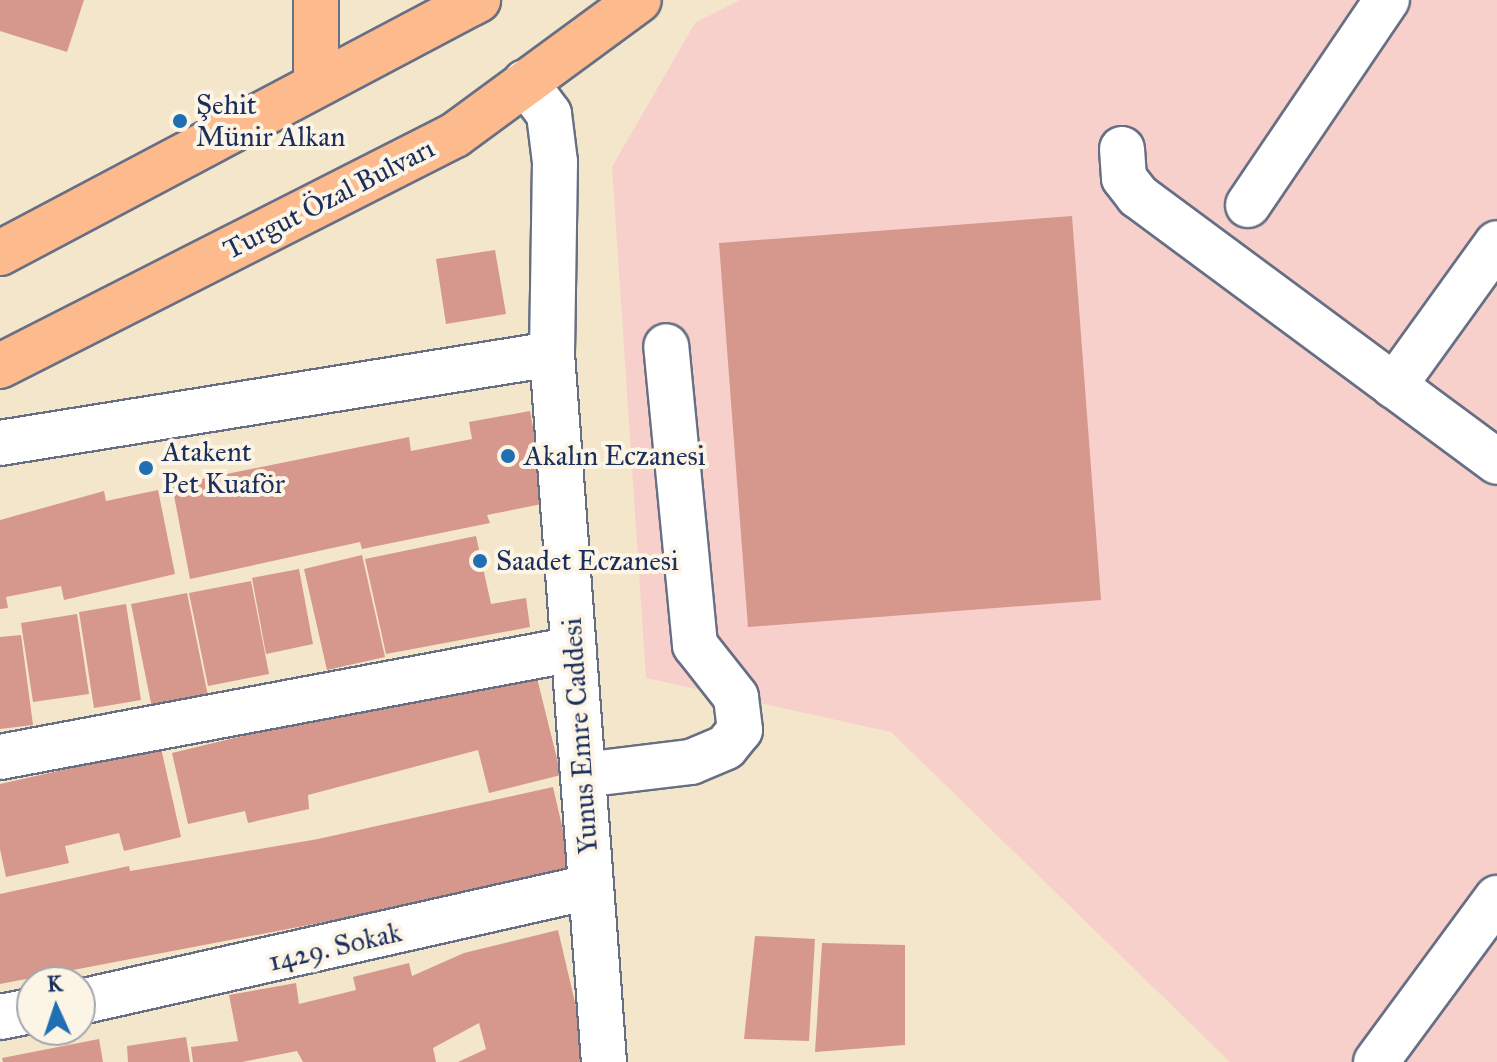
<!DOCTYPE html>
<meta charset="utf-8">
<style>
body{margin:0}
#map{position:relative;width:1497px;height:1062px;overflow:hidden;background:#f4e6cb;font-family:"IM FELL Great Primer",serif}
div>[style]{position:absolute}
.built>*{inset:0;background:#f7d0cb}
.building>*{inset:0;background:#d6978c}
.roads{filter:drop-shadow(2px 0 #676f84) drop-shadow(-2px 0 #676f84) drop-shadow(0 2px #676f84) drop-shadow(0 -2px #676f84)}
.minor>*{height:44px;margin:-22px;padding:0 22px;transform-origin:22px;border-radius:22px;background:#fff}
.major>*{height:44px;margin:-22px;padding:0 22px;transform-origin:22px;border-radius:22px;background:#fcba8d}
.dots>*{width:22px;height:22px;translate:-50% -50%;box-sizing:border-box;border:4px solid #fcf5e5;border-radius:50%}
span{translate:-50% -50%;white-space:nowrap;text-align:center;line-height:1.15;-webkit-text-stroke:8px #fcf5e5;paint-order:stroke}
.poi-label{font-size:28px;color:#1b2f5e}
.left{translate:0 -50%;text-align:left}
.street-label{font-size:28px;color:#1b2f5e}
.north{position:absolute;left:16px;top:966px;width:80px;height:80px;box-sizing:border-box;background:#fcf5e5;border:2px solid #a2a6af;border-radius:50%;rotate:357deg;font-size:22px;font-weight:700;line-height:32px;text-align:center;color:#1b2f5e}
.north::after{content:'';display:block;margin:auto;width:28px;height:36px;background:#1f6fb2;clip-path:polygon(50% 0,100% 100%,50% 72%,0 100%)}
</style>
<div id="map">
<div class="built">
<i style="clip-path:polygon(740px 0,1497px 0,1497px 1062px,1230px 1062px,891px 732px,646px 678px,612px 167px,695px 23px)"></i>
</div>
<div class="building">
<i style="clip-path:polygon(0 0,84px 0,67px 52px,0 31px)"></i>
<i style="clip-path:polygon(1072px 216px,1101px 600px,748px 627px,719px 243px)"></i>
<i style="clip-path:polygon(495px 250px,506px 314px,446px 324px,436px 259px)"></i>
<i style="clip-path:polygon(530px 411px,547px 503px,487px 515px,490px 523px,362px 549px,360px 542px,190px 579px,172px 485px,409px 437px,411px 451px,472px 439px,469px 422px)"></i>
<i style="clip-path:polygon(158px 490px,175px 574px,64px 600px,61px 586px,6px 597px,8px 608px,0 609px,0 520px,104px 491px,106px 501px)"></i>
<i style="clip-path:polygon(476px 536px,491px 604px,526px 598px,530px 627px,386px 654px,365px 559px)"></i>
<i style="clip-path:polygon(362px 555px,385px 657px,327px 670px,304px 569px)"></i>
<i style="clip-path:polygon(299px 569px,313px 644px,266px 654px,252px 578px)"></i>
<i style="clip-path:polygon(251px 581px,269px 674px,208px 686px,189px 593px)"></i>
<i style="clip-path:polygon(187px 593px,208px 696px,152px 708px,131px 604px)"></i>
<i style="clip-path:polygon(126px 604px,141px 700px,94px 708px,79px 612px)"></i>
<i style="clip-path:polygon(77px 614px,89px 694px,33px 702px,21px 623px)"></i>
<i style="clip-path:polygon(21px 635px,33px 725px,0 729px,0 637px)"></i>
<i style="clip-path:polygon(536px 674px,561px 775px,489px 793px,478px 750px,308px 795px,309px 809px,248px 823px,245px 811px,188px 824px,172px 753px,461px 683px,464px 692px)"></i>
<i style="clip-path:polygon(161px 748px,181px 837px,124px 851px,119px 833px,65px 846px,69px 863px,6px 877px,0 849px,0 784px)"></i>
<i style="clip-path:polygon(553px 787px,575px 882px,337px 933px,335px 920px,0 984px,0 894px,129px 866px,130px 871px,318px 839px)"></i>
<i style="clip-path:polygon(558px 930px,589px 1062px,458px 1062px,486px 1049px,479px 1023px,433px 1048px,436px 1062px,303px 1062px,297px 1051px,242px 1062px,193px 1062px,191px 1047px,238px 1041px,229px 995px,296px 983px,299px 1004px,356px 990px,353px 977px,409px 963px,412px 976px,464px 953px)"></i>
<i style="clip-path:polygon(755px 936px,815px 939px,809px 1041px,744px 1039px)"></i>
<i style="clip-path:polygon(822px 943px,905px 945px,905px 1045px,815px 1052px)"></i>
<i style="clip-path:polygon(186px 1037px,190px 1062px,128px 1062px,127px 1046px)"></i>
<i style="clip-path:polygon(99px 1039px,103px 1062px,3px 1062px,2px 1058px)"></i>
</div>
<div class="roads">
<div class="minor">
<i style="left:525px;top:82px;width:40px;rotate:53deg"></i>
<i style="left:549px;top:114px;width:48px;rotate:82.9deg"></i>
<i style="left:555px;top:162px;width:192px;rotate:90.9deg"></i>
<i style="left:552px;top:354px;width:710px;rotate:85.8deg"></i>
<i style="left:1122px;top:149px;width:29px;rotate:86deg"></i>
<i style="left:1124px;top:178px;width:23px;rotate:52deg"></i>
<i style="left:1138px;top:196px;width:447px;rotate:36.5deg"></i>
<i style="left:1248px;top:205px;width:248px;rotate:-55.9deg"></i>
<i style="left:1394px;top:386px;width:176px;rotate:-54.2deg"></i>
<i style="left:0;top:443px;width:559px;rotate:-9.16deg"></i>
<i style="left:0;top:757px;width:584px;rotate:-10.66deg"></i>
<i style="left:583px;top:775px;width:109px;rotate:-6.9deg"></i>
<i style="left:691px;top:762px;width:38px;rotate:-23deg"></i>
<i style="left:726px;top:747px;width:22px;rotate:-51deg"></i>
<i style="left:740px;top:730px;width:33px;rotate:-97deg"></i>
<i style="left:736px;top:697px;width:66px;rotate:-128.3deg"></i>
<i style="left:695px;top:645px;width:300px;rotate:-95.5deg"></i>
<i style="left:80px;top:1002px;width:523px;rotate:-12.71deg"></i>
<i style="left:0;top:1017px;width:33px;rotate:-11deg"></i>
<i style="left:1376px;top:1062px;width:204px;rotate:-53.6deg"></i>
</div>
<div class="major">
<i style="left:316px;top:0;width:85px;rotate:90deg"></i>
<i style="left:0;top:253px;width:541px;rotate:-27.89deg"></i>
<i style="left:0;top:366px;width:510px;rotate:-26.92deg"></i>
<i style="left:455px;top:135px;width:228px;rotate:-36.3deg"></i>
</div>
</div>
<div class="dots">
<i style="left:180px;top:121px;background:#1f6fb2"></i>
<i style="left:508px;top:456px;background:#1f6fb2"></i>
<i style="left:146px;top:468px;background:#1f6fb2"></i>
<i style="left:480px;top:561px;background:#1f6fb2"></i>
</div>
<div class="poi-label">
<span class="left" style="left:196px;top:121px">Şehit<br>Münir Alkan</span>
<span class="left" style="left:162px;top:468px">Atakent<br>Pet Kuaför</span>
<span class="left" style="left:524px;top:456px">Akalın Eczanesi</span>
<span class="left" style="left:496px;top:561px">Saadet Eczanesi</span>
</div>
<div class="street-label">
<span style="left:329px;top:199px;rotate:-27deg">Turgut Özal Bulvarı</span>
<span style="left:580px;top:736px;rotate:-94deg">Yunus Emre Caddesi</span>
<span style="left:335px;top:947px;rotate:-13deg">1429. Sokak</span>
</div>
<div class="north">K</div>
</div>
